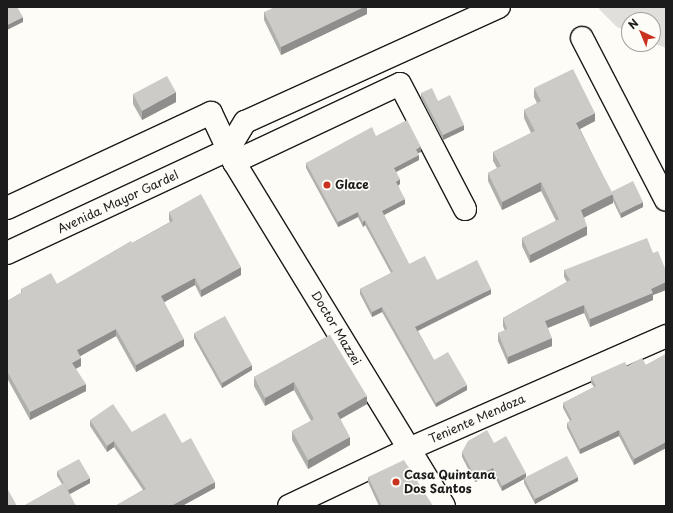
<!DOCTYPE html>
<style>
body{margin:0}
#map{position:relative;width:673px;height:513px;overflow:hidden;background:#fdfcf7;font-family:"Playpen Sans",sans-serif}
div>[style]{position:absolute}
.green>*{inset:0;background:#e0dfdb}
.roads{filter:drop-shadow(1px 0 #1c1c1c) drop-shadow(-1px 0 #1c1c1c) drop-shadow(0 1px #1c1c1c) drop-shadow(0 -1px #1c1c1c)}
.minor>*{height:22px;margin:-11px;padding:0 11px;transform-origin:11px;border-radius:11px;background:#fdfcf7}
.wall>*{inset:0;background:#afafac}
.shaded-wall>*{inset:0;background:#8f8e8c}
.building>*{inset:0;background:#cccbc8}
.dots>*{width:11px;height:11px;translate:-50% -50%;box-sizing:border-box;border:2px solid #fdfcf7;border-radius:50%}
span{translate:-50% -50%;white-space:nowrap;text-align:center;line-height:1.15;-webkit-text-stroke:3.5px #fdfcf7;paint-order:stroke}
.poi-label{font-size:12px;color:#1c1c1c;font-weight:700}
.left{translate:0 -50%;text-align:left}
.street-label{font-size:12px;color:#1c1c1c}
.frame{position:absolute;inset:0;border:8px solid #1c1c1c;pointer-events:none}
.north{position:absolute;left:621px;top:12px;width:40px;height:40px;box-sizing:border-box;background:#fdfcf7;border:1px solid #a3a29f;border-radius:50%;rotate:316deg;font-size:11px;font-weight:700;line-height:16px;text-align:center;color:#1c1c1c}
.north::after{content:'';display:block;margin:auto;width:14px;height:18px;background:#c8321e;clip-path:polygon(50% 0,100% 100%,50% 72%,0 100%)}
</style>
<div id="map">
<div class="green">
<i style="clip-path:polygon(601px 7px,666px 7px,666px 48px,653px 43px,653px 20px,629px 20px,629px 32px,617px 27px,599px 9px)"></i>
</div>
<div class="roads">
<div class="minor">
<i style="left:582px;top:38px;width:182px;rotate:62.6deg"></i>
<i style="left:211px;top:113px;width:54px;rotate:64.9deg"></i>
<i style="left:234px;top:162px;width:403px;rotate:58.6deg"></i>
<i style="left:228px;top:150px;width:33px;rotate:-59deg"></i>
<i style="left:245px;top:122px;width:279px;rotate:-24.4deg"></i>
<i style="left:234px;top:162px;width:183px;rotate:-25.2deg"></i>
<i style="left:400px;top:84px;width:141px;rotate:62.5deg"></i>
<i style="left:7px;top:208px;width:225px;rotate:-25deg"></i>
<i style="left:7px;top:253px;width:244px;rotate:-25deg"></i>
<i style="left:289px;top:506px;width:133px;rotate:-25.4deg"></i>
<i style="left:409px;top:449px;width:281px;rotate:-23.7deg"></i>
</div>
</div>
<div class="wall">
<i style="clip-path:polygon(367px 7px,367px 14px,281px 55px,264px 20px,264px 12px)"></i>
<i style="clip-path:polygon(534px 88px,595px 121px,580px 129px,611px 192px,643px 207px,621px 218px,613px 201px,613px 203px,584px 217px,587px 235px,530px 263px,522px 246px,522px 238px,556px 221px,541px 191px,502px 210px,488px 181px,488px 173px,497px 168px,493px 161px,493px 152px,531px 133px,524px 118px,524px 110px,537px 103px,534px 97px)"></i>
<i style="clip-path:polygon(421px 93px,438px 101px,464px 130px,443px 140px,421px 98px)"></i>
<i style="clip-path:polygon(133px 94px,176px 102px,142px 120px,133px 104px)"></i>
<i style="clip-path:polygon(376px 136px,421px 152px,418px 153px,419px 160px,396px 172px,400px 184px,398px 185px,405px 204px,384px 215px,409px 264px,437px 280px,491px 294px,418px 331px,434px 360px,467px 390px,436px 407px,382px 312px,372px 317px,360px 294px,360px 289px,391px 273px,365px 225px,363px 227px,358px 217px,338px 227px,306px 168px,306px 163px)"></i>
<i style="clip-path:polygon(169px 212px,241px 275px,201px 297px,195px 285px,164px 302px,184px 346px,136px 372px,116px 336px,80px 356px,81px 366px,76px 369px,86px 391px,30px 420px,7px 378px,7px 301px,21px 293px,21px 289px,57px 284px,132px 243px,170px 222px,169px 220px)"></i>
<i style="clip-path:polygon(653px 253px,666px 271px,666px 290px,653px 295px,653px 300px,590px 327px,584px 313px,548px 328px,552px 346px,508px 364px,498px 341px,498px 333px,505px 331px,503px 326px,503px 318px,567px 282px,564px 277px,564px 270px)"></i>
<i style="clip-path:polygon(194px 333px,252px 370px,222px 388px,194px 338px)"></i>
<i style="clip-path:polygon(330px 335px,367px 404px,340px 419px,350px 445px,308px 469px,292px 440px,292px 431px,311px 421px,294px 390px,265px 406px,254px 386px,254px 377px)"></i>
<i style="clip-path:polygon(666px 354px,666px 448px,634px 465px,619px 436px,580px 454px,567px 428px,567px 423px,570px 421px,563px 408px,563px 403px,594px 387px,591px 383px,591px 377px,627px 366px,646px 365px)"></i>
<i style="clip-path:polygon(90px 420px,132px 432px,182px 443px,215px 488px,182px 506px,115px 506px,143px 490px,114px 447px,107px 452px,90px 426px)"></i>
<i style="clip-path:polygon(494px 443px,526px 477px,578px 481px,535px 504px,524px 483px,524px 479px,502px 491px,493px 473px,475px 482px,462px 457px,462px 452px)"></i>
<i style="clip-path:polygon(57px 471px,90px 483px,70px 494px,62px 484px,57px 476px)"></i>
<i style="clip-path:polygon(368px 477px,433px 506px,379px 506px,368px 482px)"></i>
</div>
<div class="shaded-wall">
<i style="clip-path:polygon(364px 7px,367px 7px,367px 14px,281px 55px,281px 47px)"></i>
<i style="clip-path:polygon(23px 17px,23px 22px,7px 30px,7px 25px)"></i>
<i style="clip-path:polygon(176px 92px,176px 102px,142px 120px,142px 111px)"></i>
<i style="clip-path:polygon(595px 113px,595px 121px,576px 131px,576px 123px)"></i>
<i style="clip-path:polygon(464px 125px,464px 130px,443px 140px,443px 135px)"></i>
<i style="clip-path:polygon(421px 147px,421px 152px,416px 154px,416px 149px)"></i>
<i style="clip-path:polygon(419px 155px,419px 160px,394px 173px,394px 168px)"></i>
<i style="clip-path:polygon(400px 179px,400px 184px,396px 187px,396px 182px)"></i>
<i style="clip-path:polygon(541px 182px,541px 191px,502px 210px,502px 202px)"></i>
<i style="clip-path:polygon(613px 194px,613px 203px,581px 219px,581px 210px)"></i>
<i style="clip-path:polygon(405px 199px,405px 204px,382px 216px,382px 211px)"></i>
<i style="clip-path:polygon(643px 202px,643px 207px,621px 218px,621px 213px)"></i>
<i style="clip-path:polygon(358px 212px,358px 217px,338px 227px,338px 222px)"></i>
<i style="clip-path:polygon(365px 220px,365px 225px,363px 227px,363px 222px)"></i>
<i style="clip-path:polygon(587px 226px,587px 235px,530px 263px,530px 255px)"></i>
<i style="clip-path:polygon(241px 267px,241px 275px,201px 297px,201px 290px)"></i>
<i style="clip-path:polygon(195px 278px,195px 285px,161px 304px,161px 296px)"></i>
<i style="clip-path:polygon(666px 282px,666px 290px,653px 295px,653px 300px,590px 327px,590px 319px,651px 289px)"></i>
<i style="clip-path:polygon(491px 289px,491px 294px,415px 332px,415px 327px)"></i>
<i style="clip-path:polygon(584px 305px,584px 313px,545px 329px,545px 321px)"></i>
<i style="clip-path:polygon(382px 307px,382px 312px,372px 317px,372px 312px)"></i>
<i style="clip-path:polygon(116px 329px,116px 336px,77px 358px,77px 350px)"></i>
<i style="clip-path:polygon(552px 338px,552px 346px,508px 364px,508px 357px)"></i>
<i style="clip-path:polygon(184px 339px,184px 346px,136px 372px,136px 365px)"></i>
<i style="clip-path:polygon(81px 358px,81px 366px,72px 370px,72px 363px)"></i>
<i style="clip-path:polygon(252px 365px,252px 370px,222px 388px,222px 383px)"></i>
<i style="clip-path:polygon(294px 382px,294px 390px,265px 406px,265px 398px)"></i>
<i style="clip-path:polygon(86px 384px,86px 391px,30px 420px,30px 412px)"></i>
<i style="clip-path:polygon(467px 385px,467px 390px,436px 407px,436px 403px)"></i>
<i style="clip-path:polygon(367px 396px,367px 404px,337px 421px,337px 413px)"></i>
<i style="clip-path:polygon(619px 430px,619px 436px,580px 454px,580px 449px)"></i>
<i style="clip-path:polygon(350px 437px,350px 445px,308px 469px,308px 460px)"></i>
<i style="clip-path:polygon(114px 441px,114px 447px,107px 452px,107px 446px)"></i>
<i style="clip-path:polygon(666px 442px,666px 448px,634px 465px,634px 459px)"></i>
<i style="clip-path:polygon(493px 468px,493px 473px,475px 482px,475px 477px)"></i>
<i style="clip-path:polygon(526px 473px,526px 478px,502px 491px,502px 486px)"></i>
<i style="clip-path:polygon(578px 477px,578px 481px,535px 504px,535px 499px)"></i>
<i style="clip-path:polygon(90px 478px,90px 483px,68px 495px,68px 490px)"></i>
<i style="clip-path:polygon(215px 482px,215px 488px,182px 506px,171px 506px)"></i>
</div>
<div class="building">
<i style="clip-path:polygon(7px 7px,17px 7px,23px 17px,7px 25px)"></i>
<i style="clip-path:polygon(275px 7px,364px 7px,281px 47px,264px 12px)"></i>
<i style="clip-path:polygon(573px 69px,595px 113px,576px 123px,613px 194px,581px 210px,587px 226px,530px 255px,522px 238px,559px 219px,541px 182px,502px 202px,488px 173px,501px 166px,493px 152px,535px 131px,524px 110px,541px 101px,534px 88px)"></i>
<i style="clip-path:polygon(167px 76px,176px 92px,142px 111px,133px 94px)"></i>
<i style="clip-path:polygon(432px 88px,438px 101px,450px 95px,464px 125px,443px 135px,421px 93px)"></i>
<i style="clip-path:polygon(407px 120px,421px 147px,416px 149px,419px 155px,394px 168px,400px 179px,396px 182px,405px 199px,382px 211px,409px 264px,425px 256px,437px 280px,477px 260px,491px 289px,415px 327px,434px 360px,448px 352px,467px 385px,436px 403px,382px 307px,372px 312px,360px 289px,393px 272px,365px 220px,363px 222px,358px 212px,338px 222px,306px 163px,372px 127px,376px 136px)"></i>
<i style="clip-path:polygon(633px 181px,643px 202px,621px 213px,613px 196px,611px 192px)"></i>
<i style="clip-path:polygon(201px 194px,241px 267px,201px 290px,195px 278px,161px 296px,184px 339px,136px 365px,116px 329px,77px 350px,81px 358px,72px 363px,86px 384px,30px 412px,7px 371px,7px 301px,22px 292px,21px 289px,51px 273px,57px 284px,131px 241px,132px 243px,173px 221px,169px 212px)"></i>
<i style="clip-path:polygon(647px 238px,653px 253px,658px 251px,666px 271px,666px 282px,651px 289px,653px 293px,590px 319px,584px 305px,545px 321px,552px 338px,508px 357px,498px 333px,507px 329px,503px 318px,570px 280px,564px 270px)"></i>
<i style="clip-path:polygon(225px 316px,252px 365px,222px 383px,194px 333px)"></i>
<i style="clip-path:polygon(330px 335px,367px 396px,337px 413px,350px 437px,308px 460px,292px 431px,314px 419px,294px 382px,265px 398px,254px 377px)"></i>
<i style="clip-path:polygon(666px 354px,666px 442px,634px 459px,619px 430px,580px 449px,567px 423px,572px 420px,563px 403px,596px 386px,591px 377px,625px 362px,627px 366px,642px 358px,646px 365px)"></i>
<i style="clip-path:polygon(113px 404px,132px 432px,165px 413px,182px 443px,191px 438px,215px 482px,171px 506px,115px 506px,146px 489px,114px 441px,107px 446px,90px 420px)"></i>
<i style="clip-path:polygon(487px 430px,494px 443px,506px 436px,526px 473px,502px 486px,493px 468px,475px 477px,462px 452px,468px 441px)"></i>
<i style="clip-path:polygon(567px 456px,578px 477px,535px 499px,524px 478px)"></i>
<i style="clip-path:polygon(79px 459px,90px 478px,68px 490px,57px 471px)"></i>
<i style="clip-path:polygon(404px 460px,433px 506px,382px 506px,368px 477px)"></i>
<i style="clip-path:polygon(64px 483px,76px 506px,23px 506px)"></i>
<i style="clip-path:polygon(7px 488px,17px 506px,7px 506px)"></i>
</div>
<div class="dots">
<i style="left:327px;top:185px;background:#c8321e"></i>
<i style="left:396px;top:482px;background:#c8321e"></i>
</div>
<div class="poi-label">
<span class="left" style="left:335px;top:185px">Glace</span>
<span class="left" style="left:404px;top:482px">Casa Quintana<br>Dos Santos</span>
</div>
<div class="street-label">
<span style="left:118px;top:202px;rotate:-25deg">Avenida Mayor Gardel</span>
<span style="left:336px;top:328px;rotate:59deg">Doctor Mazzei</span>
<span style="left:477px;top:419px;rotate:-24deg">Teniente Mendoza</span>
</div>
<div class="frame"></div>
<div class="north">N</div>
</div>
